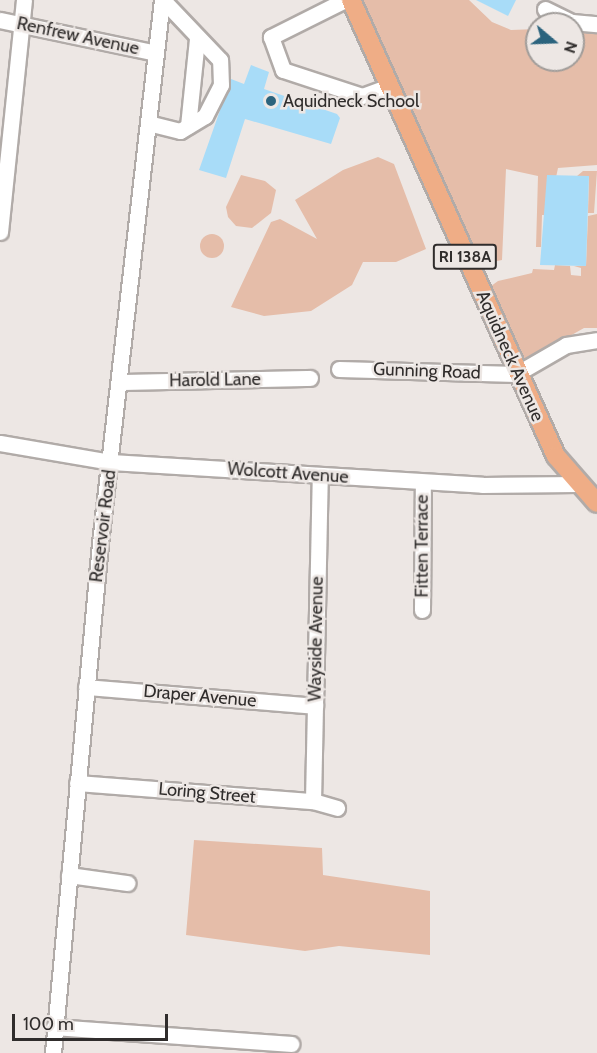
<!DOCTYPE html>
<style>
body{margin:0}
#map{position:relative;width:597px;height:1053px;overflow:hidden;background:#ede7e4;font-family:Cabin,sans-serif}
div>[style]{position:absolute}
.green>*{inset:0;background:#e5bda9}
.round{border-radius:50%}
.building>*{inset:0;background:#a8dcf8}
.roads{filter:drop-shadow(2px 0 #b1aba8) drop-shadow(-2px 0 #b1aba8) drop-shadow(0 2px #b1aba8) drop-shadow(0 -2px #b1aba8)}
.minor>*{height:15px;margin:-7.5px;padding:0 7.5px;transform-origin:7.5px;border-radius:7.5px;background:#fff}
.major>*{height:18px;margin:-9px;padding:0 9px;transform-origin:9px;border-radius:9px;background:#efad86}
.dots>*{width:16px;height:16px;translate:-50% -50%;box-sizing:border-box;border:3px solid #ede7e4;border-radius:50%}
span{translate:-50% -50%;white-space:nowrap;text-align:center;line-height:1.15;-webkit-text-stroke:5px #ede7e4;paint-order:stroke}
.shield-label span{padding:2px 4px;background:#ede7e4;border:2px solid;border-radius:4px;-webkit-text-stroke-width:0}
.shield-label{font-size:16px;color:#302d2c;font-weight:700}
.street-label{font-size:18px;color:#302d2c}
.poi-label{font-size:18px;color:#302d2c}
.left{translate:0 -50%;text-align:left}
.north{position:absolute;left:525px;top:12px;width:60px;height:60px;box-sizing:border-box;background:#ede7e4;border:2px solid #a19d9a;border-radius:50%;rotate:109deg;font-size:16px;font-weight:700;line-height:24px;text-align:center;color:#302d2c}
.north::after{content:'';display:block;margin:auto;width:21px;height:27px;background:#2b637d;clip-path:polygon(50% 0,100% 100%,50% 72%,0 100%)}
.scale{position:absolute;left:12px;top:1014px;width:156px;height:27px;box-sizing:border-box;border:3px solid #302d2c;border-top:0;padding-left:8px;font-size:18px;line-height:21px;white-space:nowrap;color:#302d2c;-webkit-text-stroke:4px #ede7e4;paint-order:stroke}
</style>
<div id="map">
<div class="green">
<i style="clip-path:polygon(359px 0,469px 0,492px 22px,511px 30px,537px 29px,537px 60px,573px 60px,573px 27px,597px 28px,597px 165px,558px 168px,548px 215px,542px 215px,541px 247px,536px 247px,538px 176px,506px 169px,502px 260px,477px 265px)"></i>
<i style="clip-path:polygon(378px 157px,394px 164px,426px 249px,396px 262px,363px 262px,352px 285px,311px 311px,264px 316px,231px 307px,271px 222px,280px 219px,317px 239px,295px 200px,343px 170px)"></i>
<i style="clip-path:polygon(583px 171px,597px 171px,594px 213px,588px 213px,589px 177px,577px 176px)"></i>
<i style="clip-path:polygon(241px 175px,265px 181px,276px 190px,271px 213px,252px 228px,236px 226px,228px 217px,226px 207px)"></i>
<i style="clip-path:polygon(597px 214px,597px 328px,584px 328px,522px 363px,487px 289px,498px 281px,532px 273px,533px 269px,554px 270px,555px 265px,570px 266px,571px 275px,581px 276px,581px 268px,574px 266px,586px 266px,588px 216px)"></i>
<i class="round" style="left:200px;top:234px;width:24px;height:24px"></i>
<i style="clip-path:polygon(194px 840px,322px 848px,323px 875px,430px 891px,430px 955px,339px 946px,305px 951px,186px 935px)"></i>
</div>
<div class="building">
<i style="clip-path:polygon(476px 0,516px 0,508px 16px)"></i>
<i style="clip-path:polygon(251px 65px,269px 72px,264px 89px,337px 114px,340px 118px,331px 144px,245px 119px,226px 178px,199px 170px,231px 79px,244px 84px)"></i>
<i style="clip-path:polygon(547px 175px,589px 176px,586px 266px,540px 265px)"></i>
</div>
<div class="roads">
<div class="minor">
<i style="left:345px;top:0;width:83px;rotate:153.4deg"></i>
<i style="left:271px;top:37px;width:35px;rotate:70deg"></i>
<i style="left:283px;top:70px;width:83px;rotate:18.2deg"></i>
<i style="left:362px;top:96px;width:29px;rotate:-20deg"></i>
<i style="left:545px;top:9px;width:30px;rotate:26deg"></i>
<i style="left:572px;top:22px;width:25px;rotate:5deg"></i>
<i style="left:0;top:20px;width:159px;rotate:11.9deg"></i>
<i style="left:148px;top:123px;width:33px;rotate:14deg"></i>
<i style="left:180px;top:131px;width:29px;rotate:-31deg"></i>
<i style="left:205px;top:116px;width:35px;rotate:-63deg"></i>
<i style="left:221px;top:85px;width:25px;rotate:-92deg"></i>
<i style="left:220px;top:60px;width:83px;rotate:-133.5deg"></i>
<i style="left:188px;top:126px;width:87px;rotate:-84.1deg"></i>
<i style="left:0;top:232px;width:233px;rotate:-84.1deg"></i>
<i style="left:339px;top:369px;width:177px;rotate:1.6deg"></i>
<i style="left:516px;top:374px;width:58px;rotate:-30.1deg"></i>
<i style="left:566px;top:345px;width:31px;rotate:-9deg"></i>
<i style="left:119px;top:382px;width:191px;rotate:-1.2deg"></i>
<i style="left:0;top:443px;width:113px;rotate:9.7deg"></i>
<i style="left:111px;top:462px;width:372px;rotate:3.5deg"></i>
<i style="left:482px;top:485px;width:95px;rotate:-0.6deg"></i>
<i style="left:422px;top:610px;width:128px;rotate:-89.6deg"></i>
<i style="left:86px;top:687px;width:230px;rotate:4.7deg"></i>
<i style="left:77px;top:783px;width:237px;rotate:4.4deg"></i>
<i style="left:313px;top:801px;width:25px;rotate:16deg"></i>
<i style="left:313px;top:801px;width:325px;rotate:-88.8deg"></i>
<i style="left:69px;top:875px;width:59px;rotate:7.9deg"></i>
<i style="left:54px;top:1027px;width:238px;rotate:4.1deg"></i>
<i style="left:53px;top:1053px;width:512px;rotate:-84.73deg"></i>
<i style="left:100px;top:543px;width:547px;rotate:-83.49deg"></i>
</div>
<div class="major">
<i style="left:351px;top:0;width:500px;rotate:65.8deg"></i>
<i style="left:556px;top:456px;width:62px;rotate:48.9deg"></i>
</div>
</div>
<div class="dots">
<i style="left:271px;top:101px;background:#2b637d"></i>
</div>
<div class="shield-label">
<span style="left:465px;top:257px">RI 138A</span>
</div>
<div class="street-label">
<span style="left:78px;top:36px;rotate:12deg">Renfrew Avenue</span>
<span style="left:510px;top:356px;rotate:66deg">Aquidneck Avenue</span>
<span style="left:427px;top:371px;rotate:2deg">Gunning Road</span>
<span style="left:215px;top:380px;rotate:-1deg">Harold Lane</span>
<span style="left:288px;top:473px;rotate:4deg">Wolcott Avenue</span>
<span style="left:103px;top:526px;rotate:-83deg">Reservoir Road</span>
<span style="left:422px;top:546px;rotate:-90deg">Fitten Terrace</span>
<span style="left:316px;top:639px;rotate:-89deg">Wayside Avenue</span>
<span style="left:200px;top:696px;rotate:5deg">Draper Avenue</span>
<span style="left:207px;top:793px;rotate:5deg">Loring Street</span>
</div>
<div class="poi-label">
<span class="left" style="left:283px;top:101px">Aquidneck School</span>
</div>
<div class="north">N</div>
<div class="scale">100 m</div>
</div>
